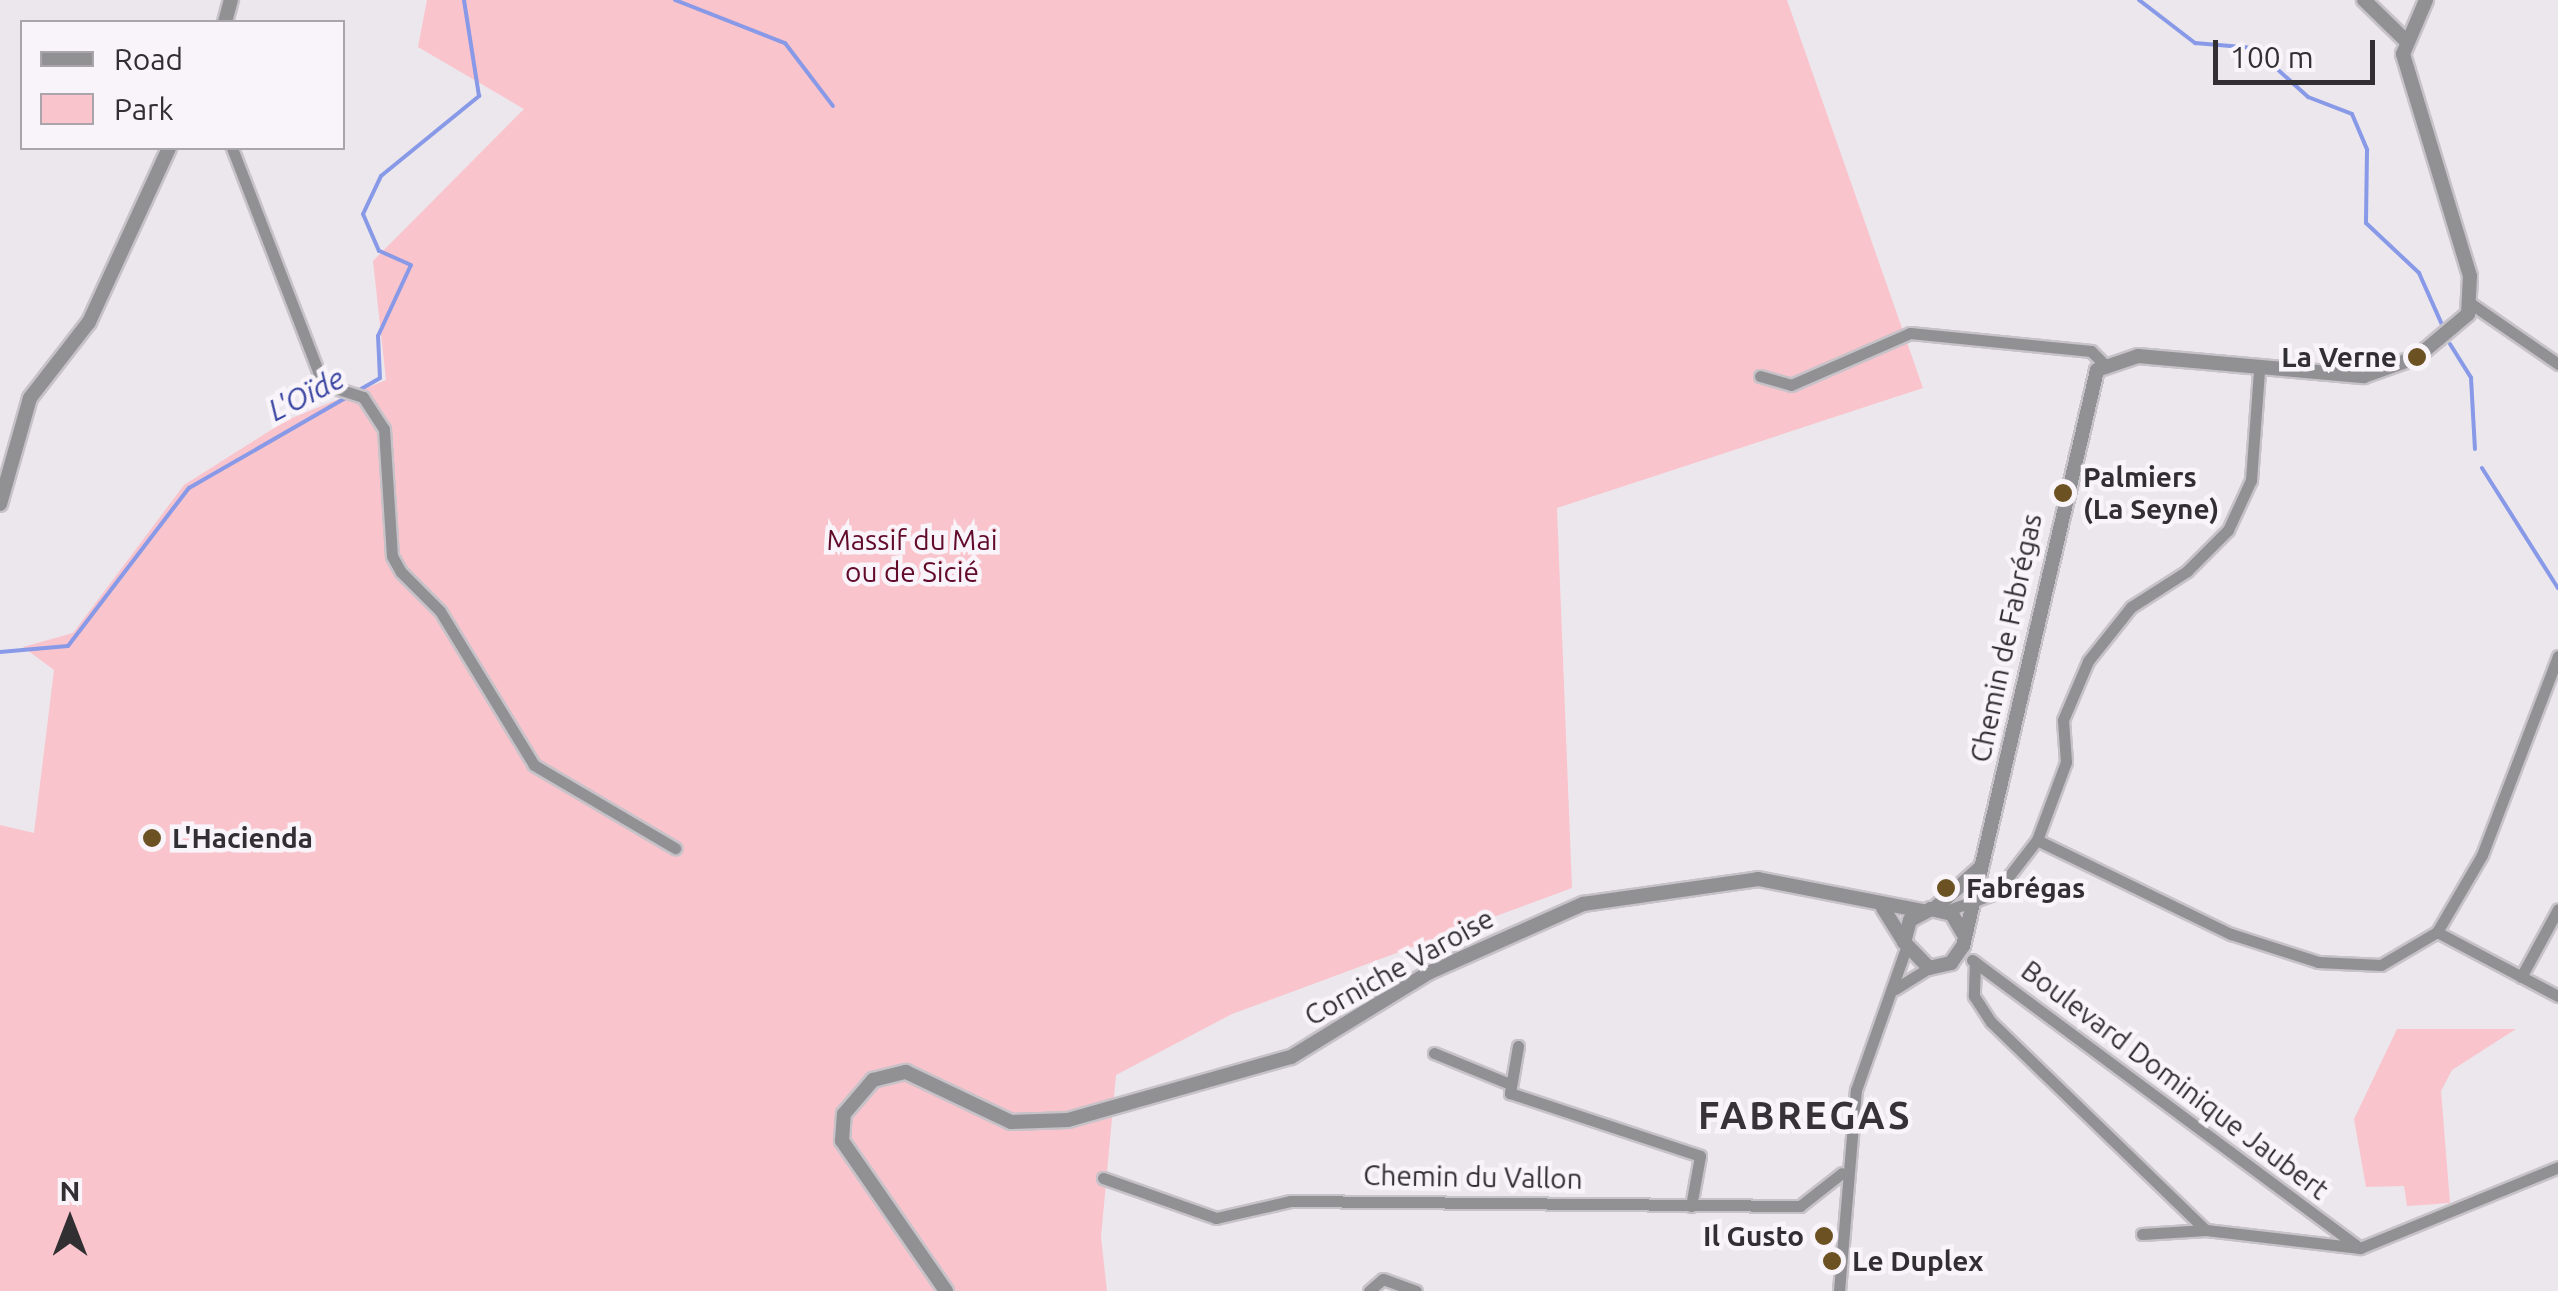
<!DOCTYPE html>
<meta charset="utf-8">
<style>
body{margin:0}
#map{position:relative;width:2558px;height:1291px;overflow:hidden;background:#ece7ed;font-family:Ubuntu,sans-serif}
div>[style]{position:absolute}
.green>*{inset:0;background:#f9c4cc}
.stream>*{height:4px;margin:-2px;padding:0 2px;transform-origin:2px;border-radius:2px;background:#8799e7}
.roads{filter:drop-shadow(2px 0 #c7c2c8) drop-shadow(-2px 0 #c7c2c8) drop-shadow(0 2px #c7c2c8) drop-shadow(0 -2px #c7c2c8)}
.minor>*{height:11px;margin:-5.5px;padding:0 5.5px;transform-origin:5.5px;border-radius:5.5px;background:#919093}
.tertiary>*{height:14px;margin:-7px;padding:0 7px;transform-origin:7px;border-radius:7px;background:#919093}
.dots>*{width:28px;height:28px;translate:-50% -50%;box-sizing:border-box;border:5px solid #f9f4fa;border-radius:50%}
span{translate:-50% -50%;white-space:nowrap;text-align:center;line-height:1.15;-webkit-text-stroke:9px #f9f4fa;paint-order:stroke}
.poi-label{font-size:28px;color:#312f32;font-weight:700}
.right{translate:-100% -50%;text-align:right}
.left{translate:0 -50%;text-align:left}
.park-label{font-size:28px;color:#610b28}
.street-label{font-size:28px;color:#312f32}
.water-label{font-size:30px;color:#3b46a2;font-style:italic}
.district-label{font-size:38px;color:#363237;font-weight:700;letter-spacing:2.5px}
.legend{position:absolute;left:20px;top:20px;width:325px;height:130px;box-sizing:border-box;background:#f9f4fa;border:2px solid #a9a5aa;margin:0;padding:12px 18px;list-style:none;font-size:30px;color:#312f32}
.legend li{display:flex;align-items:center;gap:20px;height:50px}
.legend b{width:50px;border:2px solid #a9a5aa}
.north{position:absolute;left:20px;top:1171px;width:100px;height:100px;-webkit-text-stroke:8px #f9f4fa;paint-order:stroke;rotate:0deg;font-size:28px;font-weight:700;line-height:40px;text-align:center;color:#312f32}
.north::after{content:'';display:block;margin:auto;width:35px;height:45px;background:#312f32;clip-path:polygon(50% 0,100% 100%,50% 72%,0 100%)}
.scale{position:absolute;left:2213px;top:40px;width:162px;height:45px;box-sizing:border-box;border:5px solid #312f32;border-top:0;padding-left:12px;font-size:30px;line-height:35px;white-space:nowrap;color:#312f32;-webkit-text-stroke:8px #f9f4fa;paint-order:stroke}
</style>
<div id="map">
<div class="green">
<i style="clip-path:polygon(427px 0,1787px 0,1923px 388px,1557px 508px,1572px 888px,1232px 1014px,1116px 1075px,1101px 1237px,1107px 1291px,0 1291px,0 825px,34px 833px,54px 670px,23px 647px,73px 633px,184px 485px,287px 420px,386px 380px,373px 261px,524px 109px,418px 47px)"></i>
<i style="clip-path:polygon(2397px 1029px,2516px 1029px,2452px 1070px,2441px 1091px,2450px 1203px,2407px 1206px,2404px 1186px,2366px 1187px,2354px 1119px)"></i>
</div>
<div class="stream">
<i style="left:675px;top:0;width:118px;rotate:21.4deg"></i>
<i style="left:785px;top:43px;width:79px;rotate:52.7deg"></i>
<i style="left:2139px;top:0;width:71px;rotate:37.5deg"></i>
<i style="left:2195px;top:43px;width:59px;rotate:4.8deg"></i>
<i style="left:2254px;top:48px;width:73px;rotate:42.2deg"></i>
<i style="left:2308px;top:97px;width:47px;rotate:21.1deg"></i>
<i style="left:2352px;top:114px;width:39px;rotate:67deg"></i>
<i style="left:2367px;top:150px;width:73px;rotate:90.8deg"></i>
<i style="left:2366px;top:223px;width:73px;rotate:43.3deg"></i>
<i style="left:2419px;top:273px;width:59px;rotate:66deg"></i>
<i style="left:2450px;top:344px;width:40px;rotate:58deg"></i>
<i style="left:2471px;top:378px;width:71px;rotate:86.8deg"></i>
<i style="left:2482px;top:468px;width:142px;rotate:57.7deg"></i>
<i style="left:0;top:652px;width:68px;rotate:-5deg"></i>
<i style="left:68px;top:646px;width:199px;rotate:-52.6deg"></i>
<i style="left:189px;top:488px;width:220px;rotate:-29.9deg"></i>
<i style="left:380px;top:378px;width:42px;rotate:-92.7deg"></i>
<i style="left:378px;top:336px;width:78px;rotate:-65.1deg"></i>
<i style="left:411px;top:265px;width:35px;rotate:-156deg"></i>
<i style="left:379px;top:251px;width:40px;rotate:-113.4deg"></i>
<i style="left:363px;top:214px;width:42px;rotate:-64.7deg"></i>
<i style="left:381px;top:176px;width:127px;rotate:-39.2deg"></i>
<i style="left:479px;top:96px;width:97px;rotate:-98.9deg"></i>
</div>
<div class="roads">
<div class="minor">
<i style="left:232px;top:148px;width:253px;rotate:68.9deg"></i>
<i style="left:323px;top:384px;width:42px;rotate:18deg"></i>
<i style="left:363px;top:397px;width:38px;rotate:57deg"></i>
<i style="left:384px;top:429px;width:127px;rotate:86.4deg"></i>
<i style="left:392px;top:556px;width:18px;rotate:61deg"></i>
<i style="left:401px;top:572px;width:55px;rotate:45deg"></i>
<i style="left:440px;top:611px;width:180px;rotate:58.6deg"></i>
<i style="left:534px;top:765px;width:164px;rotate:30.5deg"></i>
<i style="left:2470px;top:303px;width:107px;rotate:34.7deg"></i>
<i style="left:1760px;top:376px;width:32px;rotate:16deg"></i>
<i style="left:1791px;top:385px;width:130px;rotate:-23.6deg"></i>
<i style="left:1910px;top:333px;width:182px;rotate:5.7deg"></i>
<i style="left:2091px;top:351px;width:18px;rotate:45deg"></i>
<i style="left:2037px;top:840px;width:216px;rotate:25.9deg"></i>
<i style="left:2231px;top:934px;width:91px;rotate:17.8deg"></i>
<i style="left:2318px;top:962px;width:63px;rotate:2.7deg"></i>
<i style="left:2381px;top:965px;width:65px;rotate:-30.5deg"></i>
<i style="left:2437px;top:932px;width:89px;rotate:-59.7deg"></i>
<i style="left:2482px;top:855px;width:213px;rotate:-69.1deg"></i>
<i style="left:1946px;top:911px;width:53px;rotate:-19.8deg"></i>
<i style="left:1996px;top:893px;width:67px;rotate:-52.3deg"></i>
<i style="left:2037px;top:840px;width:83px;rotate:-69.6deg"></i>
<i style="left:2066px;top:762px;width:42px;rotate:-94.1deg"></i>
<i style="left:2063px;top:720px;width:64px;rotate:-67deg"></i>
<i style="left:2088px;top:661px;width:69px;rotate:-51.5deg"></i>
<i style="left:2131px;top:607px;width:67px;rotate:-32.7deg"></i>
<i style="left:2187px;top:571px;width:58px;rotate:-45deg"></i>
<i style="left:2228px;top:530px;width:55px;rotate:-65.3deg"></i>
<i style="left:2251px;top:480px;width:110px;rotate:-85.8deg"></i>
<i style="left:2437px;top:932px;width:137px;rotate:27.9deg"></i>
<i style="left:1972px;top:960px;width:482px;rotate:36.6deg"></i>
<i style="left:1975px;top:962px;width:34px;rotate:92deg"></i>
<i style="left:1974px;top:996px;width:31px;rotate:57deg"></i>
<i style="left:1991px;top:1022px;width:299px;rotate:44.1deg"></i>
<i style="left:2206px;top:1230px;width:155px;rotate:6.7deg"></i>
<i style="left:2360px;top:1248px;width:214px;rotate:-22.2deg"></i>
<i style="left:2521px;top:977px;width:77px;rotate:-61.4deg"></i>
<i style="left:1895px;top:989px;width:40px;rotate:-32deg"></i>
<i style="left:1518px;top:1046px;width:48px;rotate:99.7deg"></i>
<i style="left:1510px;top:1093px;width:200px;rotate:18.3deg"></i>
<i style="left:1700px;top:1156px;width:51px;rotate:100.2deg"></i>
<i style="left:1434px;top:1053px;width:82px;rotate:22.2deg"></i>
<i style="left:1103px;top:1178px;width:120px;rotate:19.5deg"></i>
<i style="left:1216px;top:1218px;width:76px;rotate:-12.9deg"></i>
<i style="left:1290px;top:1201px;width:510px;rotate:0.56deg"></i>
<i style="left:1800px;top:1206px;width:53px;rotate:-38.2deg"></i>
<i style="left:2142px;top:1234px;width:64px;rotate:-3.6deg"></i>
<i style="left:1369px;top:1291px;width:18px;rotate:-41deg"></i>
<i style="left:1383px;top:1279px;width:35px;rotate:20deg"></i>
<i style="left:1839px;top:1291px;width:202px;rotate:-85.2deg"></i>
<i style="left:1856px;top:1090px;width:151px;rotate:-70.6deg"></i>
</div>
<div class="tertiary">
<i style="left:2364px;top:0;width:59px;rotate:44.3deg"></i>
<i style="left:225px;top:22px;width:23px;rotate:-75deg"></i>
<i style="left:0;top:504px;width:110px;rotate:-74.2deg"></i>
<i style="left:30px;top:398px;width:96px;rotate:-52.2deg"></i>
<i style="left:89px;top:322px;width:192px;rotate:-65.3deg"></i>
<i style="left:1883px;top:908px;width:40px;rotate:58deg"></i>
<i style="left:1935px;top:908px;width:59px;rotate:-41.6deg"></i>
<i style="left:1964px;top:935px;width:24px;rotate:-120deg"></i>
<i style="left:1952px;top:914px;width:22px;rotate:-167deg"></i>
<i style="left:1931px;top:909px;width:24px;rotate:152deg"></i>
<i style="left:1910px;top:920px;width:23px;rotate:105deg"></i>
<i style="left:1904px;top:942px;width:36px;rotate:46deg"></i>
<i style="left:1929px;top:968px;width:23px;rotate:-13deg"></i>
<i style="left:1951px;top:963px;width:21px;rotate:-55deg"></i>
<i style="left:1963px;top:946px;width:591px;rotate:-76.9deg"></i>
<i style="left:2097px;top:370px;width:43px;rotate:-18.9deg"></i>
<i style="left:2138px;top:356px;width:227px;rotate:5.1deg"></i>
<i style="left:2364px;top:376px;width:56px;rotate:-19.7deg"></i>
<i style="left:2417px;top:357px;width:67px;rotate:-40.1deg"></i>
<i style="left:2468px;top:314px;width:38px;rotate:-87deg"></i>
<i style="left:2470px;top:276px;width:232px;rotate:-106.8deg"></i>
<i style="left:2403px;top:54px;width:59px;rotate:-66.9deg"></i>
<i style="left:946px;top:1291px;width:183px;rotate:-124.7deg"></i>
<i style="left:842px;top:1141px;width:27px;rotate:-86deg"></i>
<i style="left:844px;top:1114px;width:45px;rotate:-49.5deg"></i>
<i style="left:873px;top:1080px;width:34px;rotate:-14deg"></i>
<i style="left:906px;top:1072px;width:116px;rotate:25.5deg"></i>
<i style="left:1011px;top:1122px;width:57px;rotate:-2deg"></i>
<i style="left:1068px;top:1120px;width:232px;rotate:-15.8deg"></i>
<i style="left:1291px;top:1057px;width:161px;rotate:-31.5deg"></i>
<i style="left:1428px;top:973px;width:170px;rotate:-24deg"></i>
<i style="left:1583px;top:904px;width:177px;rotate:-8.1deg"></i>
<i style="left:1758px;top:879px;width:167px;rotate:11deg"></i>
</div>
</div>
<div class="dots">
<i style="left:2417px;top:357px;background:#6c5223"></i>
<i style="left:2063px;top:493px;background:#6c5223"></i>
<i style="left:152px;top:838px;background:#6c5223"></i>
<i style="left:1946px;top:888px;background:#6c5223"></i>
<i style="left:1824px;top:1236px;background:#6c5223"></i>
<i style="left:1832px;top:1261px;background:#6c5223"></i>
</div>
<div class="poi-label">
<span class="right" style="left:2397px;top:357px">La Verne</span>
<span class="left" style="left:2083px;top:493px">Palmiers<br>(La Seyne)</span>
<span class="left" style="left:172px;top:838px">L'Hacienda</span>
<span class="left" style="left:1966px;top:888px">Fabrégas</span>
<span class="right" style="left:1804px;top:1236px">Il Gusto</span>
<span class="left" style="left:1852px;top:1261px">Le Duplex</span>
</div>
<div class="park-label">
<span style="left:912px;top:556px">Massif du Mai<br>ou de Sicié</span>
</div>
<div class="street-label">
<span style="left:2006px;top:638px;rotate:-78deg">Chemin de Fabrégas</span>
<span style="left:1399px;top:967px;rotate:-29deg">Corniche Varoise</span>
<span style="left:2175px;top:1080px;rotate:37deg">Boulevard Dominique Jaubert</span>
<span style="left:1473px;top:1177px;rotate:1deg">Chemin du Vallon</span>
</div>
<div class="water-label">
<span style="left:306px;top:394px;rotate:-27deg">L'Oïde</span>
</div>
<div class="district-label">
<span style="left:1805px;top:1116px">FABREGAS</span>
</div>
<ul class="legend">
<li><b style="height:12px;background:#919093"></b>Road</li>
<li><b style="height:28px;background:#f9c4cc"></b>Park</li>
</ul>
<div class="north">N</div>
<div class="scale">100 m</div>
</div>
